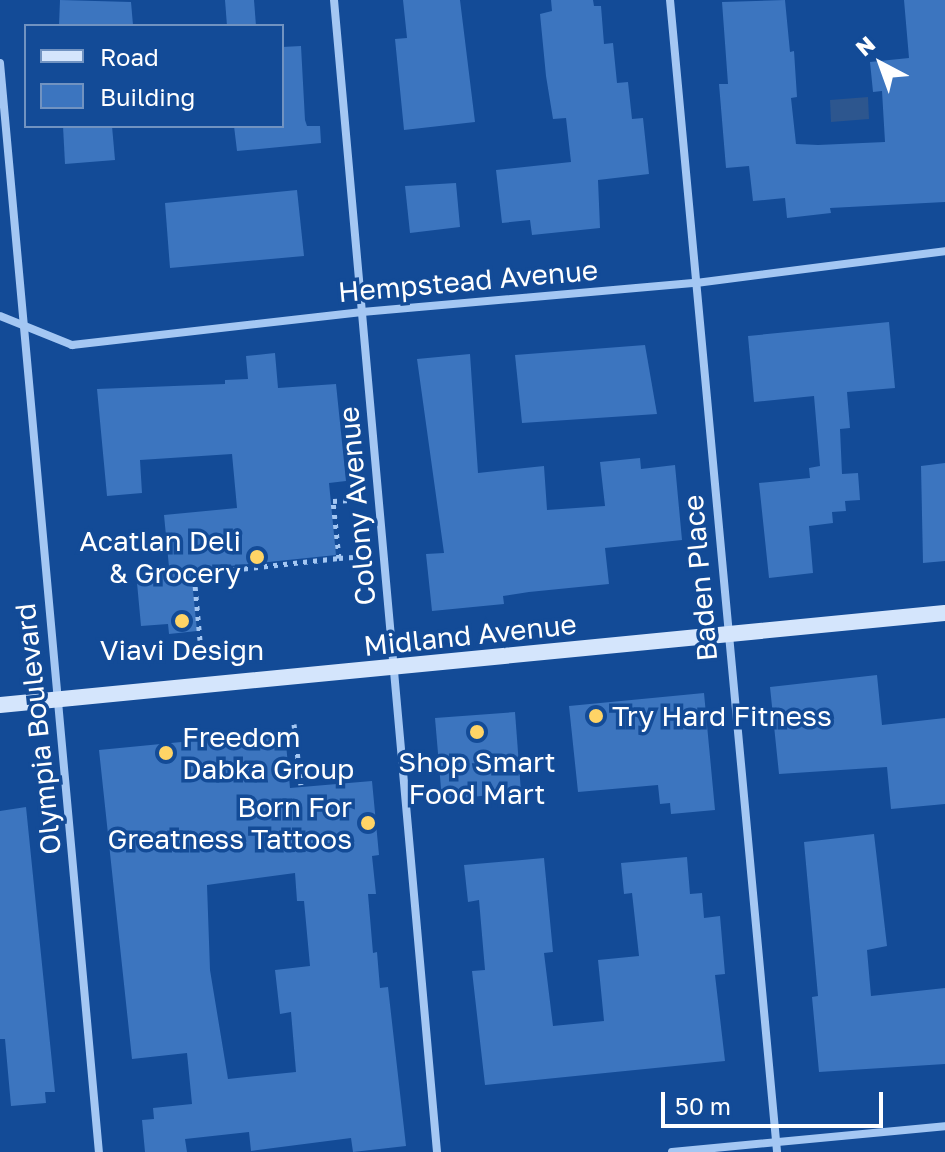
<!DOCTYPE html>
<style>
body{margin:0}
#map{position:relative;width:945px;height:1152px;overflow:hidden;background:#134b97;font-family:"Golos Text",sans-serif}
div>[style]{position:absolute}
.water>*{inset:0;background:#2d568e}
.building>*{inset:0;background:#3c75bf}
.path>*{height:5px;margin-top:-2.5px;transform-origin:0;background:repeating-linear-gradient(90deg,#a4c7f3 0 4px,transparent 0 10px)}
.street>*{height:8px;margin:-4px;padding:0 4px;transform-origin:4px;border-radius:4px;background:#a4c7f3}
.secondary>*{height:16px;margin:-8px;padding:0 8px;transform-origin:8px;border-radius:8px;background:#d4e5fc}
.dots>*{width:22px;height:22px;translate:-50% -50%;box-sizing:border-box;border:4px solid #134b97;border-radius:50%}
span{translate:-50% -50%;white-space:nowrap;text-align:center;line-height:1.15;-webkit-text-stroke:7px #134b97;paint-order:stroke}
.street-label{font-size:28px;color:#fff}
.poi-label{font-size:28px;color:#fff}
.right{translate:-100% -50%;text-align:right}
.left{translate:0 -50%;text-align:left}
.legend{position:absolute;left:24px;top:24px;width:260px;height:104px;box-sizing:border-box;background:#134b97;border:2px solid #7193c1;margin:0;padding:10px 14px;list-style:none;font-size:24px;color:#fff}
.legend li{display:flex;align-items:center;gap:16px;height:40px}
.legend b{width:40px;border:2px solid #7193c1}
.north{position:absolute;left:841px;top:24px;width:80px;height:80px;-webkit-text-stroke:6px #134b97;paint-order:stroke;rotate:319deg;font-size:22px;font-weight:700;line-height:32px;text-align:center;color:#fff}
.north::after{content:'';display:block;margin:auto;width:28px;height:36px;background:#fff;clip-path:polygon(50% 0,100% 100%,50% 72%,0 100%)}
.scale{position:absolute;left:661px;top:1092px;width:222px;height:36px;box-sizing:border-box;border:4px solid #fff;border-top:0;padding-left:10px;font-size:24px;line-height:28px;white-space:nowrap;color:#fff;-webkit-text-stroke:6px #134b97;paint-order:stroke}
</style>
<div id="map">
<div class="water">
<i style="clip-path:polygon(868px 97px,869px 119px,831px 122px,830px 100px)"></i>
</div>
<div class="building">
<i style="clip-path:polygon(60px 0,131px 2px,133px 25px,59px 26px)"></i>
<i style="clip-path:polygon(225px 0,254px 0,256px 26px,227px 26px)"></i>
<i style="clip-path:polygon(403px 0,460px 0,475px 122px,404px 130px,395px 39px,407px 38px)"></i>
<i style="clip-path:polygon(551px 0,593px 0,594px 6px,601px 6px,604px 44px,613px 43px,617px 83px,628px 82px,632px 119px,643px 118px,649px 174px,598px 180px,600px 228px,532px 235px,530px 220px,502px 223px,496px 170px,571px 162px,566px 118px,553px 119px,546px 76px,540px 14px,552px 11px)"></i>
<i style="clip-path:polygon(785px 0,790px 52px,794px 51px,797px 97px,791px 98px,796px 144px,818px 145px,885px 142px,882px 91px,873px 92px,870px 62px,909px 58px,904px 0,945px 0,945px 202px,830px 208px,831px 213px,787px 218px,785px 198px,753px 201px,749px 166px,726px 168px,719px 84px,728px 84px,722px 2px)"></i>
<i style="clip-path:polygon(301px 46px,305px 120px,307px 126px,320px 126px,321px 143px,237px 151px,234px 126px,282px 126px,282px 47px)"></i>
<i style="clip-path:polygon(63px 126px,112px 126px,115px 160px,65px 164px)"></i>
<i style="clip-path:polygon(456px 183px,460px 227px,410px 233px,405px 186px)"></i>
<i style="clip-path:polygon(297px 190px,304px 256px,170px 268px,165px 203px)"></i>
<i style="clip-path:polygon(889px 322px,895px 388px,847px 392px,850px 428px,840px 429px,842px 474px,858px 473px,860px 500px,845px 501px,846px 511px,832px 512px,833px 523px,809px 526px,813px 573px,769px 578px,759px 483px,810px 478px,809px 468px,820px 466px,814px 396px,754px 402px,748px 336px)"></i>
<i style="clip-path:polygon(645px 345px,657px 414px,522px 423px,515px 355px)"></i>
<i style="clip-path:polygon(275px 353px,278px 388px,336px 384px,346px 481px,329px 483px,336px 555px,191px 570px,197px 631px,169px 634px,168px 624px,141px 626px,136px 572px,169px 567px,164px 515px,237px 508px,232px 454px,140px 460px,142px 493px,107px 496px,97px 389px,225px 384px,225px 380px,248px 379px,246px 356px)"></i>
<i style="clip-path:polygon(470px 354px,478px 473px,544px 466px,547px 510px,605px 506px,600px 462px,640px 458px,641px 469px,675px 465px,682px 540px,605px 548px,609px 584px,529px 592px,503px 596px,504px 604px,432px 611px,426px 554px,444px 553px,417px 359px)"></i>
<i style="clip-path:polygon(945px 463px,945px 561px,923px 563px,921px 466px)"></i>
<i style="clip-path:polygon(877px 675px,882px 725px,945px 718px,945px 804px,891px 809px,887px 767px,779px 774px,770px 687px)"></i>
<i style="clip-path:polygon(704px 693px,715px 810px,671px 814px,670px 803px,660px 804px,658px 785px,578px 792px,569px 706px)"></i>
<i style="clip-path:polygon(515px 712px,521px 792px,442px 800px,435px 718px)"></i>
<i style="clip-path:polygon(evenodd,285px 732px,290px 788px,372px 781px,379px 855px,372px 856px,376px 894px,368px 894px,373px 953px,377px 952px,380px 988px,388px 987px,406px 1146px,353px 1152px,351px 1138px,251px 1151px,249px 1132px,185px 1139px,187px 1152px,145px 1152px,142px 1120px,154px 1119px,153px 1108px,192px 1104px,187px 1053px,132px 1059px,99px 750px,285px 732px,295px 873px,297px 901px,304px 901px,310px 966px,275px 970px,280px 1014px,291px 1012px,296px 1072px,228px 1079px,210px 970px,207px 885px,295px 873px)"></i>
<i style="clip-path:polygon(26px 807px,55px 1092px,45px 1092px,46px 1103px,11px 1106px,5px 1039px,0 1039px,0 811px)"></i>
<i style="clip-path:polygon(874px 834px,887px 946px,867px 950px,871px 996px,945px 988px,945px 1064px,819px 1072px,812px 997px,818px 996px,804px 842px)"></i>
<i style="clip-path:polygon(687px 857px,690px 894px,702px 893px,704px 918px,720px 916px,725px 974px,715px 975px,725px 1061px,485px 1085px,472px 971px,485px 970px,479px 900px,468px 902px,464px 865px,544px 858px,553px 952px,544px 953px,553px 1026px,604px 1021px,598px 960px,639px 956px,632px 893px,624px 894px,621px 863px)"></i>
</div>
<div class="path">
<i style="left:339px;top:558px;width:14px;rotate:-4deg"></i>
<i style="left:200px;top:640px;width:66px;rotate:-95.2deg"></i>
<i style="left:194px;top:574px;width:146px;rotate:-6.3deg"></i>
<i style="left:339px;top:558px;width:57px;rotate:-96deg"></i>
<i style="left:333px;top:501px;width:18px;rotate:-3deg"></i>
<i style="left:294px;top:724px;width:61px;rotate:83.5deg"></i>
</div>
<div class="street">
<i style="left:334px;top:0;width:1157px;rotate:84.89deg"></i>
<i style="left:670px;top:0;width:1157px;rotate:84.69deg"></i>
<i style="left:0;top:63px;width:1093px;rotate:84.81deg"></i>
<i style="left:0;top:316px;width:78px;rotate:21.9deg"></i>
<i style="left:72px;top:345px;width:292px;rotate:-6.5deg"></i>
<i style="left:362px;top:312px;width:335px;rotate:-5deg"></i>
<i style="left:696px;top:283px;width:251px;rotate:-7.3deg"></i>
<i style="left:672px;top:1152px;width:274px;rotate:-5.4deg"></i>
</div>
<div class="secondary">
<i style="left:0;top:705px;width:949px;rotate:-5.56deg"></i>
</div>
<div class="dots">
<i style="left:257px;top:557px;background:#ffd466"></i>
<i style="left:182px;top:621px;background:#ffd466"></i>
<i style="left:596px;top:716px;background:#ffd466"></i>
<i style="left:477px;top:732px;background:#ffd466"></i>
<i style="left:166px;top:753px;background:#ffd466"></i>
<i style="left:368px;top:823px;background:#ffd466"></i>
</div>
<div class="street-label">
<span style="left:468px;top:281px;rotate:-5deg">Hempstead Avenue</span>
<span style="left:357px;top:506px;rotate:-95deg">Colony Avenue</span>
<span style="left:700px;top:578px;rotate:-95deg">Baden Place</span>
<span style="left:470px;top:635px;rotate:-6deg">Midland Avenue</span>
<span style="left:38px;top:729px;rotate:-96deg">Olympia Boulevard</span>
</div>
<div class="poi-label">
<span class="right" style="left:241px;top:557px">Acatlan Deli<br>&amp; Grocery</span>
<span style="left:182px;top:650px">Viavi Design</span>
<span class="left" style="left:612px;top:716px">Try Hard Fitness</span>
<span class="left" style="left:182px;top:753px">Freedom<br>Dabka Group</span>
<span style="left:477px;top:778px">Shop Smart<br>Food Mart</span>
<span class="right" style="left:352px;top:823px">Born For<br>Greatness Tattoos</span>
</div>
<ul class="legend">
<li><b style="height:10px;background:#d4e5fc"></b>Road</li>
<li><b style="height:22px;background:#3c75bf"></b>Building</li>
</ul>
<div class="north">N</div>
<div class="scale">50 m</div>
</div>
